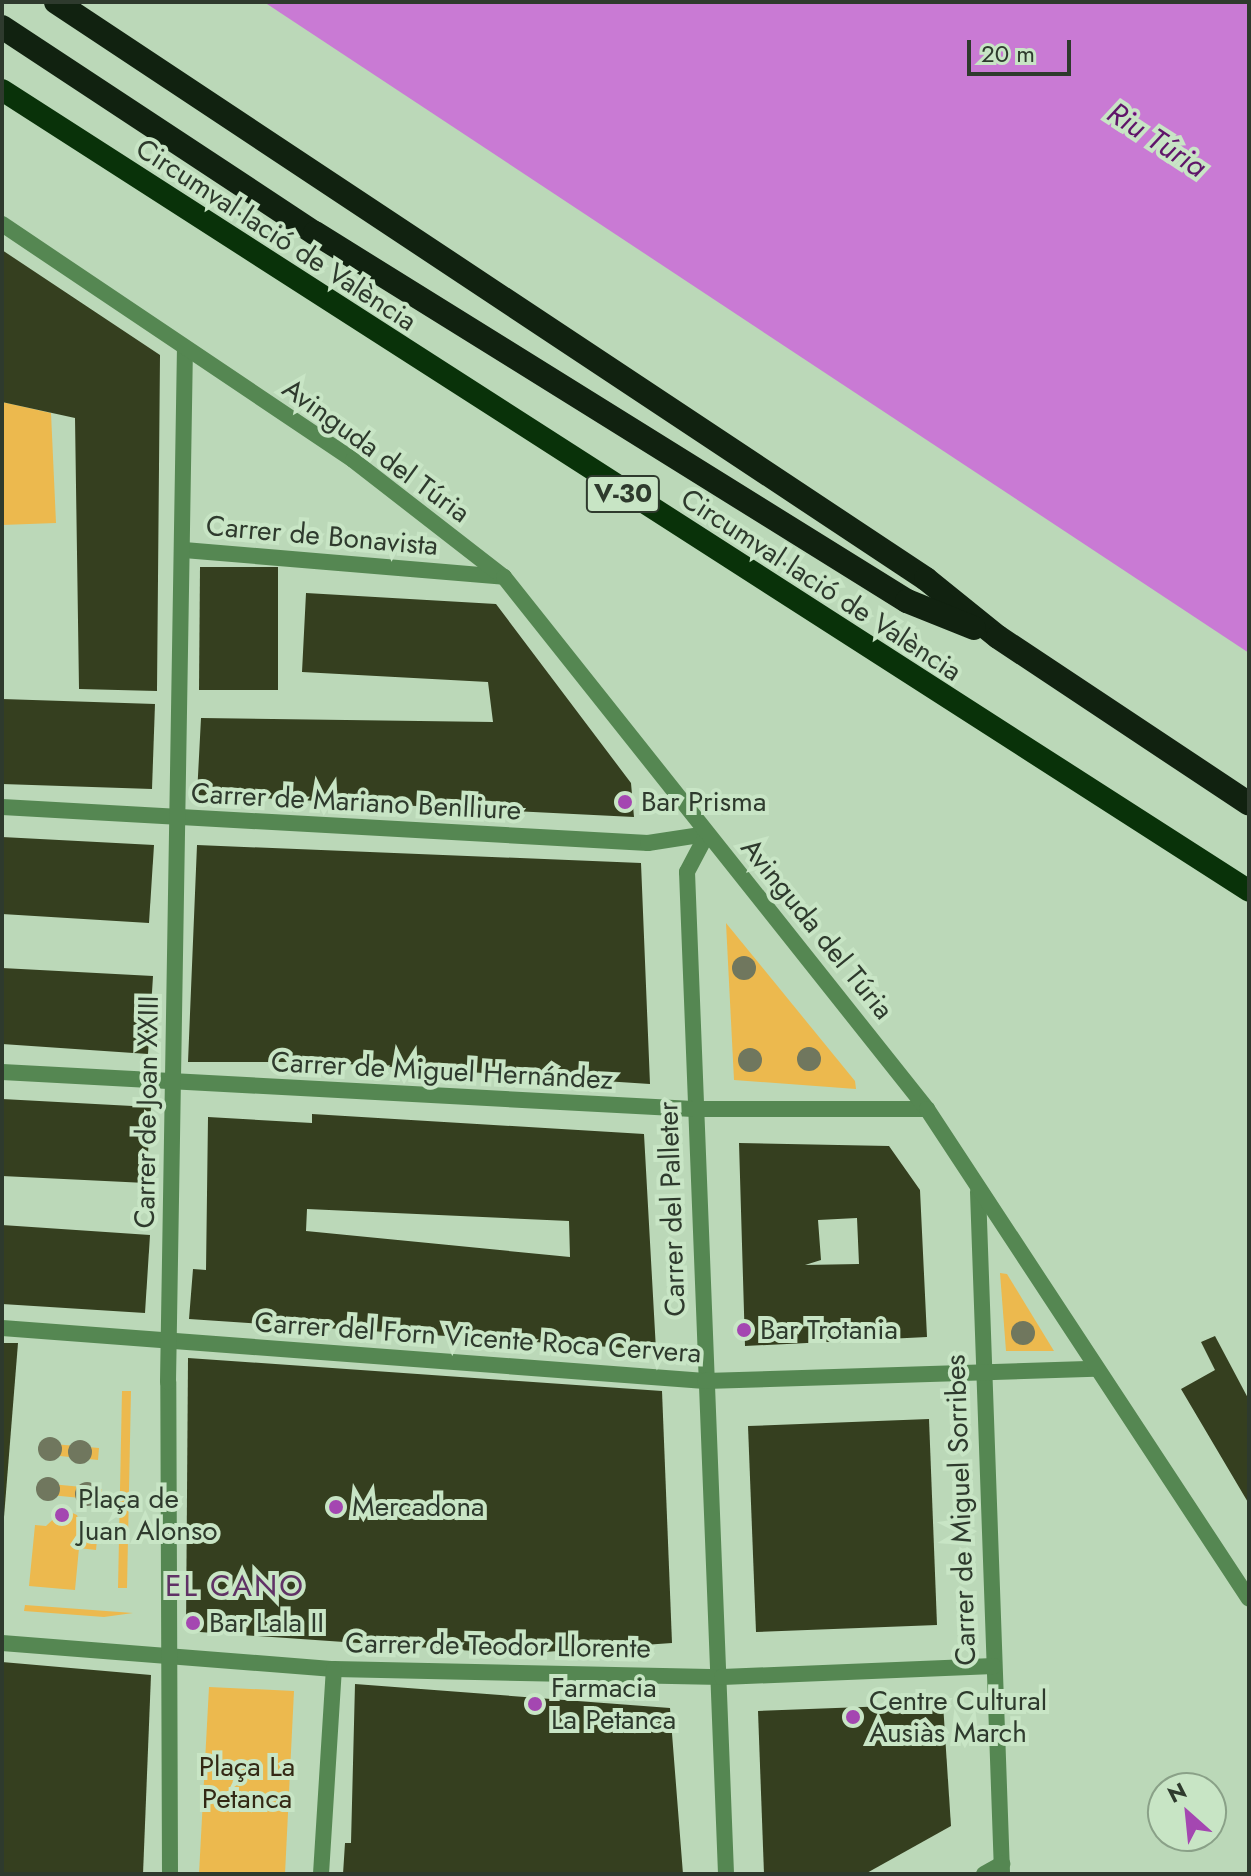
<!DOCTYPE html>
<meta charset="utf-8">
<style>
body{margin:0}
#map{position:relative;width:1251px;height:1876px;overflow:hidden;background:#bbd8b8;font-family:Jost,sans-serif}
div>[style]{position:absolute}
.green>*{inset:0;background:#ecb94e}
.water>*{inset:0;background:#c97ad4}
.building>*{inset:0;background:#353f1f}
.minor>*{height:16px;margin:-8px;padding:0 8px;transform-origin:8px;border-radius:8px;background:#558752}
.tertiary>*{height:16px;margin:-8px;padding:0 8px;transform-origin:8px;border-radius:8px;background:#558752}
.trunk>*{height:22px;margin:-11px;padding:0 11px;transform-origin:11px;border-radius:11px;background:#093209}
.motorway>*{height:24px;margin:-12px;padding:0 12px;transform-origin:12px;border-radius:12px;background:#112210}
.trees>*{width:24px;height:24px;margin:-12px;border-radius:50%;background:#70775e}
.dots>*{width:22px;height:22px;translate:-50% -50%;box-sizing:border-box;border:4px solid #c8e5c5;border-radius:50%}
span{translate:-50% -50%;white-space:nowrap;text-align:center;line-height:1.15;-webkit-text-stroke:8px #c8e5c5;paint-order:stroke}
.shield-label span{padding:2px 6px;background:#c8e5c5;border:2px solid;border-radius:6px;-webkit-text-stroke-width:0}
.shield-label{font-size:26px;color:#2e3a2d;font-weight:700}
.street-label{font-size:28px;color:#2e3a2d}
.poi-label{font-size:28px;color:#2e3a2d}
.left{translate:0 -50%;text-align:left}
.park-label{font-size:28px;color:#332814}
.water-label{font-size:30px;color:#5f1569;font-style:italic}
.neighbourhood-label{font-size:30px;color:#603266;letter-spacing:2px}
.frame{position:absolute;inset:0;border:4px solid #2e3a2d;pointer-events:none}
.north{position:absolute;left:1147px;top:1772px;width:80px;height:80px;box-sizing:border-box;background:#c8e5c5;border:2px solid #8aa188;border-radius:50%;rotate:333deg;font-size:22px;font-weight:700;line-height:32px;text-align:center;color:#2e3a2d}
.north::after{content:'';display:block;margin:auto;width:28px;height:36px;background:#a447b1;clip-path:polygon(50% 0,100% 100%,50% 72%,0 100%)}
.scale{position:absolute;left:967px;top:40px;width:104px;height:36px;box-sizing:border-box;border:4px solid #2e3a2d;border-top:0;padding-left:10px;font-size:24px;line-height:28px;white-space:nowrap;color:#2e3a2d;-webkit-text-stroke:6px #c8e5c5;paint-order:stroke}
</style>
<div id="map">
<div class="green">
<i style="clip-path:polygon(2px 402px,51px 413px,56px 523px,2px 525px)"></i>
<i style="clip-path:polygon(726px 923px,855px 1081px,856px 1089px,734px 1080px)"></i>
<i style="clip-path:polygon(1000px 1273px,1007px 1274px,1054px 1351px,1006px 1351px)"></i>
<i style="clip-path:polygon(122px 1391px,131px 1391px,127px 1588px,118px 1588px)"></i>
<i style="clip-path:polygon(42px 1443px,99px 1448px,98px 1460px,41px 1454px)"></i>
<i style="clip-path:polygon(41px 1483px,102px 1489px,101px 1500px,40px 1494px)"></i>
<i style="clip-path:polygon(64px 1509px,77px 1515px,81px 1528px,98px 1530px,96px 1550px,79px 1548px,75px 1590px,29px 1586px,35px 1525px,46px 1526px)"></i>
<i style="clip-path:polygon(25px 1605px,133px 1613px,104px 1617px,24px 1611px)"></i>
<i style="clip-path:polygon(209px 1687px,294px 1691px,285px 1874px,199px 1874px)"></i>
</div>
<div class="water">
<i style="clip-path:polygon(264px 2px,1249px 2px,1249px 653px)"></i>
</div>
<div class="building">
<i style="clip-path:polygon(2px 250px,160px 355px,157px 691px,79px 689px,75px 418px,2px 402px)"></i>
<i style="clip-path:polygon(200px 567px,278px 567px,278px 690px,199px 690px)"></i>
<i style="clip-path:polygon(306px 593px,496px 604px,631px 783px,634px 817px,197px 795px,201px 718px,493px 722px,488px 682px,302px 672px)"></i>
<i style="clip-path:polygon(2px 699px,155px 704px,152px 789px,2px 784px)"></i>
<i style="clip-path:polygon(2px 837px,154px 845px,149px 923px,2px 914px)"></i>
<i style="clip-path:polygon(197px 845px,641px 863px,650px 1084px,316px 1062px,188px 1062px)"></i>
<i style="clip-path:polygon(2px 968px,153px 976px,148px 1054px,2px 1044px)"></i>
<i style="clip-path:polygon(2px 1099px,151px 1107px,146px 1183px,2px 1176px)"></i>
<i style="clip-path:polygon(evenodd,312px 1114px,644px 1134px,656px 1350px,189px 1319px,193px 1269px,206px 1270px,208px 1117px,312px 1123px,312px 1114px,307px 1209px,569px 1221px,570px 1257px,306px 1231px,307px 1209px)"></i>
<i style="clip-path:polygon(evenodd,739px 1143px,889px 1146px,920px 1190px,927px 1337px,745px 1346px,739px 1143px,857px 1218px,859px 1264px,805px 1265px,821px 1260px,818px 1220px,857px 1218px)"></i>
<i style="clip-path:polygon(2px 1225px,150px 1235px,145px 1313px,2px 1304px)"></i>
<i style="clip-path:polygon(1215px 1336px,1249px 1400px,1249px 1504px,1181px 1389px,1215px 1370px,1201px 1342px)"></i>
<i style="clip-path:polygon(2px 1343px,18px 1343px,4px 1517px,2px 1517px)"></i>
<i style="clip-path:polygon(188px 1358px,662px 1391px,672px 1643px,516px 1654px,186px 1631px)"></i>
<i style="clip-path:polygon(929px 1419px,937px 1625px,756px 1632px,748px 1426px)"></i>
<i style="clip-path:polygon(2px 1662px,151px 1675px,143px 1874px,2px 1874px)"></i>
<i style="clip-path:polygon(355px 1684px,670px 1708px,683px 1874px,343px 1874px,345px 1843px,351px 1843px)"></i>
<i style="clip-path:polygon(943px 1704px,951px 1826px,865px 1874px,764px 1874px,758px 1711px)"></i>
</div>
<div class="minor">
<i style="left:184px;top:550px;width:321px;rotate:4.8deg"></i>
<i style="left:2px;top:807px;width:647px;rotate:3.19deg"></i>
<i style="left:648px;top:843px;width:60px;rotate:-8.7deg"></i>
<i style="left:707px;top:834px;width:43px;rotate:117.8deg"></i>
<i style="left:687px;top:872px;width:1003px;rotate:87.77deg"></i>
<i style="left:2px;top:1072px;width:692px;rotate:3.07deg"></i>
<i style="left:693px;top:1109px;width:234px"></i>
<i style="left:978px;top:1192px;width:682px;rotate:87.98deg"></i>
<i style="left:2px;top:1328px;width:705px;rotate:4.31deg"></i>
<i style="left:705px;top:1381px;width:390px;rotate:-1.8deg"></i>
<i style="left:2px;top:1643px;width:333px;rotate:4.5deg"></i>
<i style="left:334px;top:1669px;width:388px;rotate:1.2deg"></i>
<i style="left:722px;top:1677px;width:272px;rotate:-2.3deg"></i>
<i style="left:170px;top:1874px;width:492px;rotate:-90.2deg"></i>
<i style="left:168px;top:1382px;width:1032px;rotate:-89.06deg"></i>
<i style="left:321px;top:1874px;width:205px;rotate:-86.4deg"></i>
<i style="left:984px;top:1874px;width:21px;rotate:-29deg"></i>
</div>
<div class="tertiary">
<i style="left:2px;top:224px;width:423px;rotate:33.9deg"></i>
<i style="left:353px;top:460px;width:191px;rotate:37.8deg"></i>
<i style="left:504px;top:577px;width:680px;rotate:51.51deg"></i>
<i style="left:927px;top:1109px;width:586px;rotate:56.69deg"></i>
</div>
<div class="trunk">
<i style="left:2px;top:90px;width:1482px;rotate:32.71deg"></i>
</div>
<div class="motorway">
<i style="left:56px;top:2px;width:1044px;rotate:33.55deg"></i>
<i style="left:926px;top:579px;width:92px;rotate:38.9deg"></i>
<i style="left:998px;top:637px;width:301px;rotate:33.6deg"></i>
<i style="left:2px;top:27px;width:375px;rotate:33.4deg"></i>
<i style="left:315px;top:233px;width:697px;rotate:31.87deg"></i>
<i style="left:907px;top:601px;width:72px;rotate:21.9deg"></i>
</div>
<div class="trees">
<i style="left:744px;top:968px"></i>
<i style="left:809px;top:1059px"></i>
<i style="left:750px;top:1060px"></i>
<i style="left:1023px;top:1333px"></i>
<i style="left:50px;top:1449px"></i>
<i style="left:80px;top:1452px"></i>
<i style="left:48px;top:1489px"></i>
<i style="left:87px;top:1494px"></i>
</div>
<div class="dots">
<i style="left:625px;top:802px;background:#a447b1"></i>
<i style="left:744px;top:1330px;background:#a447b1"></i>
<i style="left:336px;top:1507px;background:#a447b1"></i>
<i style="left:62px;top:1515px;background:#a447b1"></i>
<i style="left:193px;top:1623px;background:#a447b1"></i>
<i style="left:535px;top:1704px;background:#a447b1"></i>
<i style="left:853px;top:1717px;background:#a447b1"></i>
</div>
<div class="shield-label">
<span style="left:623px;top:494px">V-30</span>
</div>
<div class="street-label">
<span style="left:276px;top:235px;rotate:33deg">Circumval·lació de València</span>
<span style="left:376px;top:451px;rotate:36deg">Avinguda del Túria</span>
<span style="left:322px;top:536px;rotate:5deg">Carrer de Bonavista</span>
<span style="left:821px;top:585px;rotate:33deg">Circumval·lació de València</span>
<span style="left:356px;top:802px;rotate:3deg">Carrer de Mariano Benlliure</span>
<span style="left:817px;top:929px;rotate:51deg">Avinguda del Túria</span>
<span style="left:442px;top:1071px;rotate:3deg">Carrer de Miguel Hernández</span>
<span style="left:147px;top:1112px;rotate:-89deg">Carrer de Joan XXIII</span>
<span style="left:672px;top:1209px;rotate:-92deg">Carrer del Palleter</span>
<span style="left:478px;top:1338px;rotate:4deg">Carrer del Forn Vicente Roca Cervera</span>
<span style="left:961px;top:1510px;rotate:-92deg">Carrer de Miguel Sorribes</span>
<span style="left:498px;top:1646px;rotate:1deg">Carrer de Teodor Llorente</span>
</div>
<div class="poi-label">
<span class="left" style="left:641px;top:802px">Bar Prisma</span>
<span class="left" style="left:760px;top:1330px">Bar Trotania</span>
<span class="left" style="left:78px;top:1515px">Plaça de<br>Juan Alonso</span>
<span class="left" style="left:352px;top:1507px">Mercadona</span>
<span class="left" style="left:209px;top:1623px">Bar Lala II</span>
<span class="left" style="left:551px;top:1704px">Farmacia<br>La Petanca</span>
<span class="left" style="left:869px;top:1717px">Centre Cultural<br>Ausiàs March</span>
</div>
<div class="park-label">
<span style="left:247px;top:1783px">Plaça La<br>Petanca</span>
</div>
<div class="water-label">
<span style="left:1157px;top:140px;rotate:33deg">Riu Túria</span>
</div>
<div class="neighbourhood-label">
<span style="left:235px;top:1586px">EL CANO</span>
</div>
<div class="frame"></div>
<div class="north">N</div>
<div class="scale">20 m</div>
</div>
